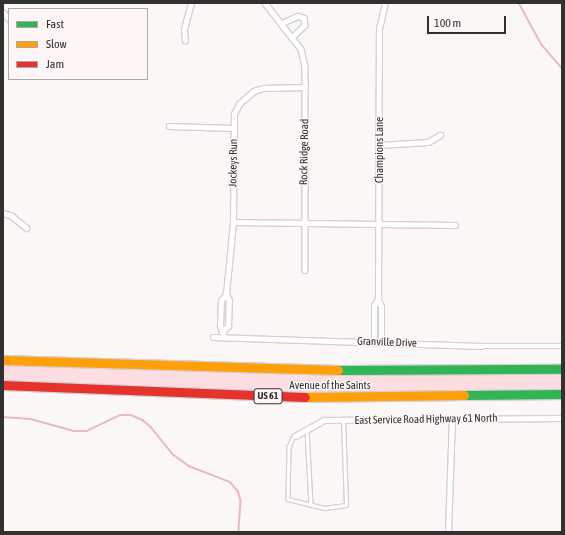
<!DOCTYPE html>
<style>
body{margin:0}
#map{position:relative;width:565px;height:535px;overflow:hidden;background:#fbf7f7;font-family:"Asap Condensed",sans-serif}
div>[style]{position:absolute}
.green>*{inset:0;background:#fcdee2}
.stream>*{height:1.5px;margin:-0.75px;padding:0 0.75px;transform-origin:0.75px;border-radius:0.75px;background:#eab9c1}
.roads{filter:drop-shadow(1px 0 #d5d1d2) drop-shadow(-1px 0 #d5d1d2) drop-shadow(0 1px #d5d1d2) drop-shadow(0 -1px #d5d1d2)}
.lane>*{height:2.5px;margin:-1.25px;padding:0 1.25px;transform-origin:1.25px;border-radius:1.25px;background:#fefefe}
.street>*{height:4.5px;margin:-2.25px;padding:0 2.25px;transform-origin:2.25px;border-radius:2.25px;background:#fefefe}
.fast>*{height:9px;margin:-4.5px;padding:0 4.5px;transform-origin:4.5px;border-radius:4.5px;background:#30b455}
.slow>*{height:9px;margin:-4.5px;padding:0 4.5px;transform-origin:4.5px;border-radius:4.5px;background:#ff9f0a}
.jam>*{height:9px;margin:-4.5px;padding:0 4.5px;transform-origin:4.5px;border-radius:4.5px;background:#e5322d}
span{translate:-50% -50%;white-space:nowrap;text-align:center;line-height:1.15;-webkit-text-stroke:3px #fdf5f6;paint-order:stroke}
.shield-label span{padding:1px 3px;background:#fdf5f6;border:1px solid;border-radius:3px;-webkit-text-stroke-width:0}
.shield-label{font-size:10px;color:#333030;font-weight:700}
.street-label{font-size:11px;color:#333030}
.frame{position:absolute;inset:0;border:4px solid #333030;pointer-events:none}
.legend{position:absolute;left:8px;top:8px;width:140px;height:72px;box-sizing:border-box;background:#fdf5f6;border:1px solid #aca6a7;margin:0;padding:5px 7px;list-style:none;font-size:12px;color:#333030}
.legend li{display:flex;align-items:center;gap:8px;height:20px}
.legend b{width:20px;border:1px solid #aca6a7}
.scale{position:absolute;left:427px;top:16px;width:79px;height:18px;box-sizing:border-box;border:2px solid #333030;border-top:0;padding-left:5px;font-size:12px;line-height:14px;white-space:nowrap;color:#333030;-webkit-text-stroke:3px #fdf5f6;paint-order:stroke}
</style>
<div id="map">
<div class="green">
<i style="clip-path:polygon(3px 364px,318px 374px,562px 372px,562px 390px,327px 393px,3px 380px)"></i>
</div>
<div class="stream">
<i style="left:519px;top:3px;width:48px;rotate:61.3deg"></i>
<i style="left:542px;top:45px;width:30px;rotate:49deg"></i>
<i style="left:3px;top:417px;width:28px;rotate:4deg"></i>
<i style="left:31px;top:419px;width:45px;rotate:15.6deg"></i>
<i style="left:74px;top:431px;width:13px"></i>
<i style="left:87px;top:431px;width:37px;rotate:-26deg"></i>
<i style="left:120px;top:415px;width:11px"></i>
<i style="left:131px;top:415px;width:13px;rotate:23deg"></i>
<i style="left:143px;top:420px;width:11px;rotate:41deg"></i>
<i style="left:151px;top:427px;width:36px;rotate:51deg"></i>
<i style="left:174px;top:455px;width:19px;rotate:36deg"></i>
<i style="left:189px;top:466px;width:44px;rotate:21.3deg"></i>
<i style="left:230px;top:482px;width:12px;rotate:48deg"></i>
<i style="left:238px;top:491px;width:10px;rotate:73deg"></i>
<i style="left:241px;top:501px;width:31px;rotate:94deg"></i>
</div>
<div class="roads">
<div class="lane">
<i style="left:307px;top:429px;width:76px;rotate:87deg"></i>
<i style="left:294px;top:436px;width:12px;rotate:114deg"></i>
<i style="left:289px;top:447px;width:52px;rotate:91.1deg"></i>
<i style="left:288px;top:499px;width:38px;rotate:14deg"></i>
<i style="left:325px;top:508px;width:21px;rotate:-8deg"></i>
<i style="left:346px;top:505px;width:85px;rotate:-92deg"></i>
</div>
<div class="street">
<i style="left:265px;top:3px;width:58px;rotate:52deg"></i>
<i style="left:301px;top:49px;width:17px;rotate:77deg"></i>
<i style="left:305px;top:66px;width:204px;rotate:90deg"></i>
<i style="left:3px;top:12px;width:9px;rotate:49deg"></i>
<i style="left:282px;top:23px;width:17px;rotate:-24deg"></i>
<i style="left:298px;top:16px;width:6px;rotate:18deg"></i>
<i style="left:304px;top:18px;width:7px;rotate:82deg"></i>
<i style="left:305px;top:25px;width:17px;rotate:135deg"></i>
<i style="left:185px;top:41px;width:12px;rotate:-95deg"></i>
<i style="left:184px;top:29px;width:27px;rotate:-75deg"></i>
<i style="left:169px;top:126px;width:65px;rotate:1.8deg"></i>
<i style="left:379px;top:145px;width:49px;rotate:-3.5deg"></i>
<i style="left:428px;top:142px;width:14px;rotate:-30deg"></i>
<i style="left:3px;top:213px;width:9px;rotate:18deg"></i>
<i style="left:12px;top:216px;width:19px;rotate:39deg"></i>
<i style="left:233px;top:222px;width:222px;rotate:0.8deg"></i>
<i style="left:224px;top:330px;width:6px;rotate:-45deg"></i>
<i style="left:228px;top:326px;width:25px;rotate:-88deg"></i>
<i style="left:229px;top:301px;width:8px;rotate:-113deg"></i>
<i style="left:213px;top:337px;width:268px;rotate:1.9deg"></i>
<i style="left:481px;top:346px;width:81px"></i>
<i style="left:224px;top:337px;width:12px;rotate:-110deg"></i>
<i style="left:220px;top:326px;width:25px;rotate:-88deg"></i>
<i style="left:221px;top:301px;width:9px;rotate:-54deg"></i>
<i style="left:226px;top:294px;width:72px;rotate:-84.4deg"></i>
<i style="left:233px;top:222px;width:108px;rotate:-89.5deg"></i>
<i style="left:234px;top:114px;width:11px;rotate:-63deg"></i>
<i style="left:239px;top:104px;width:20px;rotate:-41deg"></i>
<i style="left:254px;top:91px;width:9px;rotate:-18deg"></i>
<i style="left:263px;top:88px;width:42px;rotate:-1.4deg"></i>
<i style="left:374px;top:342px;width:36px;rotate:-90deg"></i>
<i style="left:374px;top:306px;width:8px;rotate:-60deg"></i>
<i style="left:381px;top:342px;width:35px;rotate:-90deg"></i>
<i style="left:381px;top:307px;width:9px;rotate:-111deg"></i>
<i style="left:378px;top:299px;width:270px;rotate:-89.8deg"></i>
<i style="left:379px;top:29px;width:27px;rotate:-77deg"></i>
<i style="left:295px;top:436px;width:33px;rotate:-29deg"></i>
<i style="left:324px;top:420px;width:238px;rotate:-0.5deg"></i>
<i style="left:448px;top:532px;width:113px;rotate:-88deg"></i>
</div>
<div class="fast">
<i style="left:338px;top:370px;width:224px;rotate:-0.3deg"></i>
<i style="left:464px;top:395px;width:98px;rotate:-0.6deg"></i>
</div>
<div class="slow">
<i style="left:3px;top:360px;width:335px;rotate:1.7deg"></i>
<i style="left:305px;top:397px;width:159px;rotate:-0.7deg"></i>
</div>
<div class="jam">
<i style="left:3px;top:385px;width:302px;rotate:2.3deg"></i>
</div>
</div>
<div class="shield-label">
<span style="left:268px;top:396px">US 61</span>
</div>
<div class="street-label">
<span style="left:379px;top:150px;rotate:-90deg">Champions Lane</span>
<span style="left:304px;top:152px;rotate:-89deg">Rock Ridge Road</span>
<span style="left:233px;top:163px;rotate:-89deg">Jockeys Run</span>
<span style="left:387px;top:342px;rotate:2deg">Granville Drive</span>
<span style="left:330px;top:385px">Avenue of the Saints</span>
<span style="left:426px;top:419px;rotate:-1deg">East Service Road Highway 61 North</span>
</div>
<div class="frame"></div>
<ul class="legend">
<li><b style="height:5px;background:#30b455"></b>Fast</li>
<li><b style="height:5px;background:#ff9f0a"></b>Slow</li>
<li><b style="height:5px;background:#e5322d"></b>Jam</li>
</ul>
<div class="scale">100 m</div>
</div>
